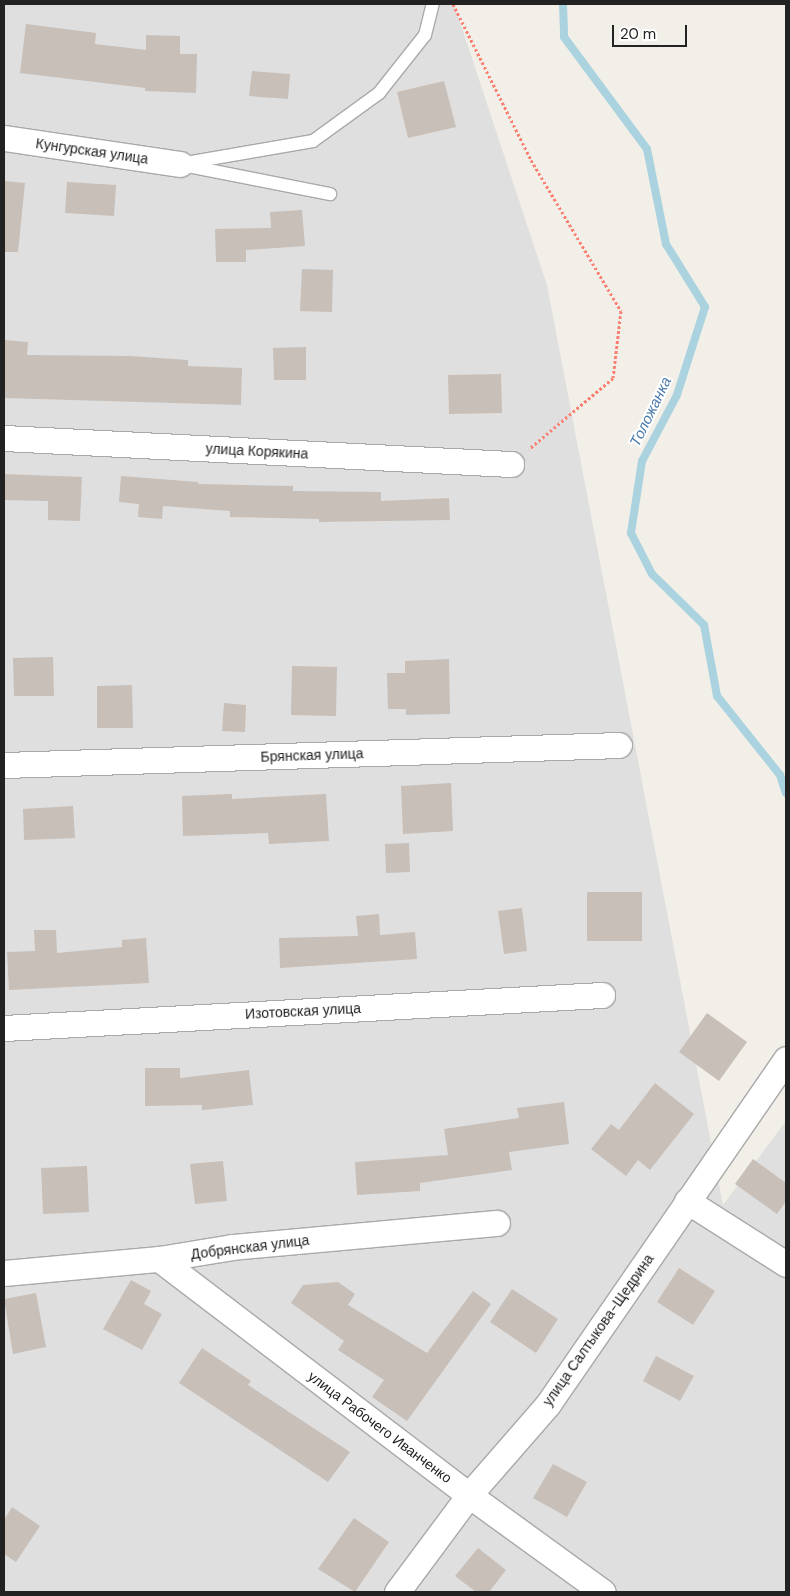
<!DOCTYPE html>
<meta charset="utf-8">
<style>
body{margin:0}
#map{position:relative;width:790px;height:1596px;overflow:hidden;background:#f2efe9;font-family:"DM Sans",sans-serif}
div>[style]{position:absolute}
.residential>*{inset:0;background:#e0dfdf}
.stream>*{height:8px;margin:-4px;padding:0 4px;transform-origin:4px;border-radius:4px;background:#aad3df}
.building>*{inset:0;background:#c7bfb8}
.path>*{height:3px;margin-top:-1.5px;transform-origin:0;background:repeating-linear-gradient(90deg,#fa8072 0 2.5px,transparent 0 5px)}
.roads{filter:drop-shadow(1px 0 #a9a9a9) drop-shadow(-1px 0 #a9a9a9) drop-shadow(0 1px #a9a9a9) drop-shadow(0 -1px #a9a9a9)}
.lane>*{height:12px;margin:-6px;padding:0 6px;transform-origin:6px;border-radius:6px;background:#fff}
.street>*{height:25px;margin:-12.5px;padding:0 12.5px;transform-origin:12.5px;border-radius:12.5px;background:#fff}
span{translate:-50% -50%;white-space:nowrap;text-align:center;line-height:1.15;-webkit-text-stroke:4px #fff;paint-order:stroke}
.street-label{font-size:14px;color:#222}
.water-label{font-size:15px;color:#4a7aab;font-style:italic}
.frame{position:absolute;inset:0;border:5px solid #222;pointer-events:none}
.scale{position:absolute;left:612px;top:25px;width:75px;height:22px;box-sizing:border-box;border:2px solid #222;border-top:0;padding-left:6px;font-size:15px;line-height:18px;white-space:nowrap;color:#222;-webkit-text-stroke:4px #fff;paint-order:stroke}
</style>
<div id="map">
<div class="residential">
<i style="clip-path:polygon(4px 4px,454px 4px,547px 285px,723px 1205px,786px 1121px,786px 1592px,4px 1592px)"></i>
</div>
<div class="stream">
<i style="left:563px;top:4px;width:33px;rotate:88deg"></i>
<i style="left:564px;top:37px;width:139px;rotate:53.5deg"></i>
<i style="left:647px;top:149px;width:97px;rotate:78.7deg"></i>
<i style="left:666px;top:244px;width:74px;rotate:58.2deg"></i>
<i style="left:705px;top:307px;width:92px;rotate:107.7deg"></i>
<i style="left:677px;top:395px;width:75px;rotate:117.9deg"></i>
<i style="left:642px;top:461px;width:73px;rotate:98.7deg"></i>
<i style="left:631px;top:533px;width:46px;rotate:62.9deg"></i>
<i style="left:652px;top:574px;width:73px;rotate:44.4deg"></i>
<i style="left:704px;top:625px;width:72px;rotate:79.6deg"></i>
<i style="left:717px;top:696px;width:101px;rotate:51.4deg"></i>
<i style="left:780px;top:775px;width:19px;rotate:72deg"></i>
</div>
<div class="building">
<i style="clip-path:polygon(26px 24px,96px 33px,95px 44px,146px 50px,146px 35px,180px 36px,180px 54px,197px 54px,196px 93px,145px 91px,145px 88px,20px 73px)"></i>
<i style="clip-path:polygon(252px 71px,290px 74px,288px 99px,249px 96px)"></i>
<i style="clip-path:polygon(444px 81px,456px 127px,408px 138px,397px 92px)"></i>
<i style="clip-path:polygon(4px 181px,25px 183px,18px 252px,4px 252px)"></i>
<i style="clip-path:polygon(67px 182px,116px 185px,114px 216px,65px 213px)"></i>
<i style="clip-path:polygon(302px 210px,305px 246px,246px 250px,246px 262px,216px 262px,215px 229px,271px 228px,270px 212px)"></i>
<i style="clip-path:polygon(302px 269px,333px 270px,332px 312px,300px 311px)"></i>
<i style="clip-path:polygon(4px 340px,28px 342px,27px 355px,130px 356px,188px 360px,188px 366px,242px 368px,241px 405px,4px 398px)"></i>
<i style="clip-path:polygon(306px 347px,306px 380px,274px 380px,273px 348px)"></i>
<i style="clip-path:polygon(501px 374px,502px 413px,449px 414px,448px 375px)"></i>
<i style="clip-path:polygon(5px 474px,82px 477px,80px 521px,48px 520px,48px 501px,4px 500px)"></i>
<i style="clip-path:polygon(121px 476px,198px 482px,198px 484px,293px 486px,293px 491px,381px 492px,381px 501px,449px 498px,450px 520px,319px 522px,319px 519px,230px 517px,230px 511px,163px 506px,162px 519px,138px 517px,139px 504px,119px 502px)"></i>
<i style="clip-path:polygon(53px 657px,54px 696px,14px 696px,13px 658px)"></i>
<i style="clip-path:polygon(449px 659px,450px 714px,406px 715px,406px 709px,388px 709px,387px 673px,405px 673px,405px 661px)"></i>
<i style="clip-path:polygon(292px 666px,337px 667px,336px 716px,291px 715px)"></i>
<i style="clip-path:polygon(132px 685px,133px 728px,97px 728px,97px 686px)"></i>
<i style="clip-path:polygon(224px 703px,246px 705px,245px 732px,222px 731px)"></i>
<i style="clip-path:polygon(451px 783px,453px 831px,403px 834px,401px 786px)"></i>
<i style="clip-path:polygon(232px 794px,232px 799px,326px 794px,329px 841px,269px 844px,268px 833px,183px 836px,182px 796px)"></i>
<i style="clip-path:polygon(73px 806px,75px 838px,24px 840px,23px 809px)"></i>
<i style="clip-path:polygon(409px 843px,410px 872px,386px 873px,385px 844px)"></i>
<i style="clip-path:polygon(587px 892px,642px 892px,642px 941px,587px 941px)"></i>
<i style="clip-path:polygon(522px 908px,527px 951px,504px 954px,498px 911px)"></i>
<i style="clip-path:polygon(379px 914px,380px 935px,415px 932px,417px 959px,280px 968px,279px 938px,358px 936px,356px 916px)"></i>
<i style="clip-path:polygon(34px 930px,56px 930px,57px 953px,122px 947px,122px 940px,146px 938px,149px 983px,9px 990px,7px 952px,35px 951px)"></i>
<i style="clip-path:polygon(707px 1013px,747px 1042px,719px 1081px,679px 1052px)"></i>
<i style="clip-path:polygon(145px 1068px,180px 1068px,180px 1078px,249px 1070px,253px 1105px,202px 1110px,202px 1105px,145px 1106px)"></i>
<i style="clip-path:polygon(655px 1083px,694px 1114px,650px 1170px,638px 1160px,626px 1176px,591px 1149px,611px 1124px,619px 1130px)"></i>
<i style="clip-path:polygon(564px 1102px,569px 1144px,509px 1152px,512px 1170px,420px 1183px,420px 1191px,357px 1195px,355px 1162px,448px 1155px,444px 1129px,519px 1118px,517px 1108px)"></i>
<i style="clip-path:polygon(753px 1159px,786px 1183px,786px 1201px,777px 1214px,735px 1184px)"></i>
<i style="clip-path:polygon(223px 1161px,227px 1201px,195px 1204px,190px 1164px)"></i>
<i style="clip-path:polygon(87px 1166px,89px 1212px,43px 1214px,41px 1168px)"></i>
<i style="clip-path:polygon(679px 1268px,715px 1291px,693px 1325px,657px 1302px)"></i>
<i style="clip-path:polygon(131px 1280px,151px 1291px,144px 1304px,162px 1314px,142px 1350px,103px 1329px)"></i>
<i style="clip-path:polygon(338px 1282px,355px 1294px,348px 1305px,427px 1353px,473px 1291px,491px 1304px,407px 1421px,372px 1397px,384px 1380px,338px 1350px,344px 1341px,291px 1303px,303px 1285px)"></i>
<i style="clip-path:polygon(512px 1289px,558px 1319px,536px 1353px,490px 1322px)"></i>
<i style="clip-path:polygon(36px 1293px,46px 1347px,13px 1354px,4px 1299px)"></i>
<i style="clip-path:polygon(202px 1348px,251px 1381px,248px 1385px,350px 1452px,328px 1482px,179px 1383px)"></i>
<i style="clip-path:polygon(656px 1356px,694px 1376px,680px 1401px,643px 1381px)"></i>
<i style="clip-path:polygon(553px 1464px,587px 1482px,567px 1517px,533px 1498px)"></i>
<i style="clip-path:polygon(12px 1507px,40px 1526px,16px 1562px,4px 1554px,4px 1520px)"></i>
<i style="clip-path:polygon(354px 1518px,389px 1542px,355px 1592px,318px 1569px)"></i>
<i style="clip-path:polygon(478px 1548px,506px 1570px,489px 1592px,476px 1592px,455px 1576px)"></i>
</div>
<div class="path">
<i style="left:453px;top:4px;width:174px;rotate:63.4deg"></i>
<i style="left:531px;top:160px;width:176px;rotate:59.2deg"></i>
<i style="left:621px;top:311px;width:67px;rotate:96.8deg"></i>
<i style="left:613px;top:378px;width:110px;rotate:139.8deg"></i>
</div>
<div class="roads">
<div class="lane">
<i style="left:180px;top:164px;width:135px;rotate:-9.8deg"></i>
<i style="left:313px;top:141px;width:82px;rotate:-36deg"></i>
<i style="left:379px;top:93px;width:74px;rotate:-51.6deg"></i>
<i style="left:425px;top:35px;width:32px;rotate:-76deg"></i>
<i style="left:188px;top:166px;width:145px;rotate:11.2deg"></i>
</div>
<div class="street">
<i style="left:4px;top:138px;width:178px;rotate:8.4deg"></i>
<i style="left:4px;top:438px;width:508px;rotate:2.94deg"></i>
<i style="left:4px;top:765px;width:615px;rotate:-1.86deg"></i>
<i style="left:4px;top:1028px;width:599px;rotate:-3.16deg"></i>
<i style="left:687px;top:1201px;width:117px;rotate:32.5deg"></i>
<i style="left:159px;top:1259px;width:390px;rotate:37.3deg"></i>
<i style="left:469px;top:1495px;width:165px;rotate:35.9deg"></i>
<i style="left:4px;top:1273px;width:156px;rotate:-5.2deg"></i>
<i style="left:159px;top:1259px;width:74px;rotate:-9.3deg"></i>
<i style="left:232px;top:1247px;width:266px;rotate:-5.2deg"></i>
<i style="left:397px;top:1592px;width:121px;rotate:-53.4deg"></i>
<i style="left:469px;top:1495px;width:121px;rotate:-49deg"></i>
<i style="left:548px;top:1404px;width:419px;rotate:-55.4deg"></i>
</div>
</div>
<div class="street-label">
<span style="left:92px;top:151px;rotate:8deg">Кунгурская улица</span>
<span style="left:257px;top:451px;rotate:3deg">улица Корякина</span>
<span style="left:312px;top:755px;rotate:-2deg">Брянская улица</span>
<span style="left:303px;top:1011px;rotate:-3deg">Изотовская улица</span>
<span style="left:250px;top:1247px;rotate:-7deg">Добрянская улица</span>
<span style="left:598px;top:1330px;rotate:-55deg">улица Салтыкова-Щедрина</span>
<span style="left:380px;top:1427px;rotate:37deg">улица Рабочего Иванченко</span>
</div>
<div class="water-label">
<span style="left:651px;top:412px;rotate:-64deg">Толожанка</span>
</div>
<div class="frame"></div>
<div class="scale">20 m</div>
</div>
